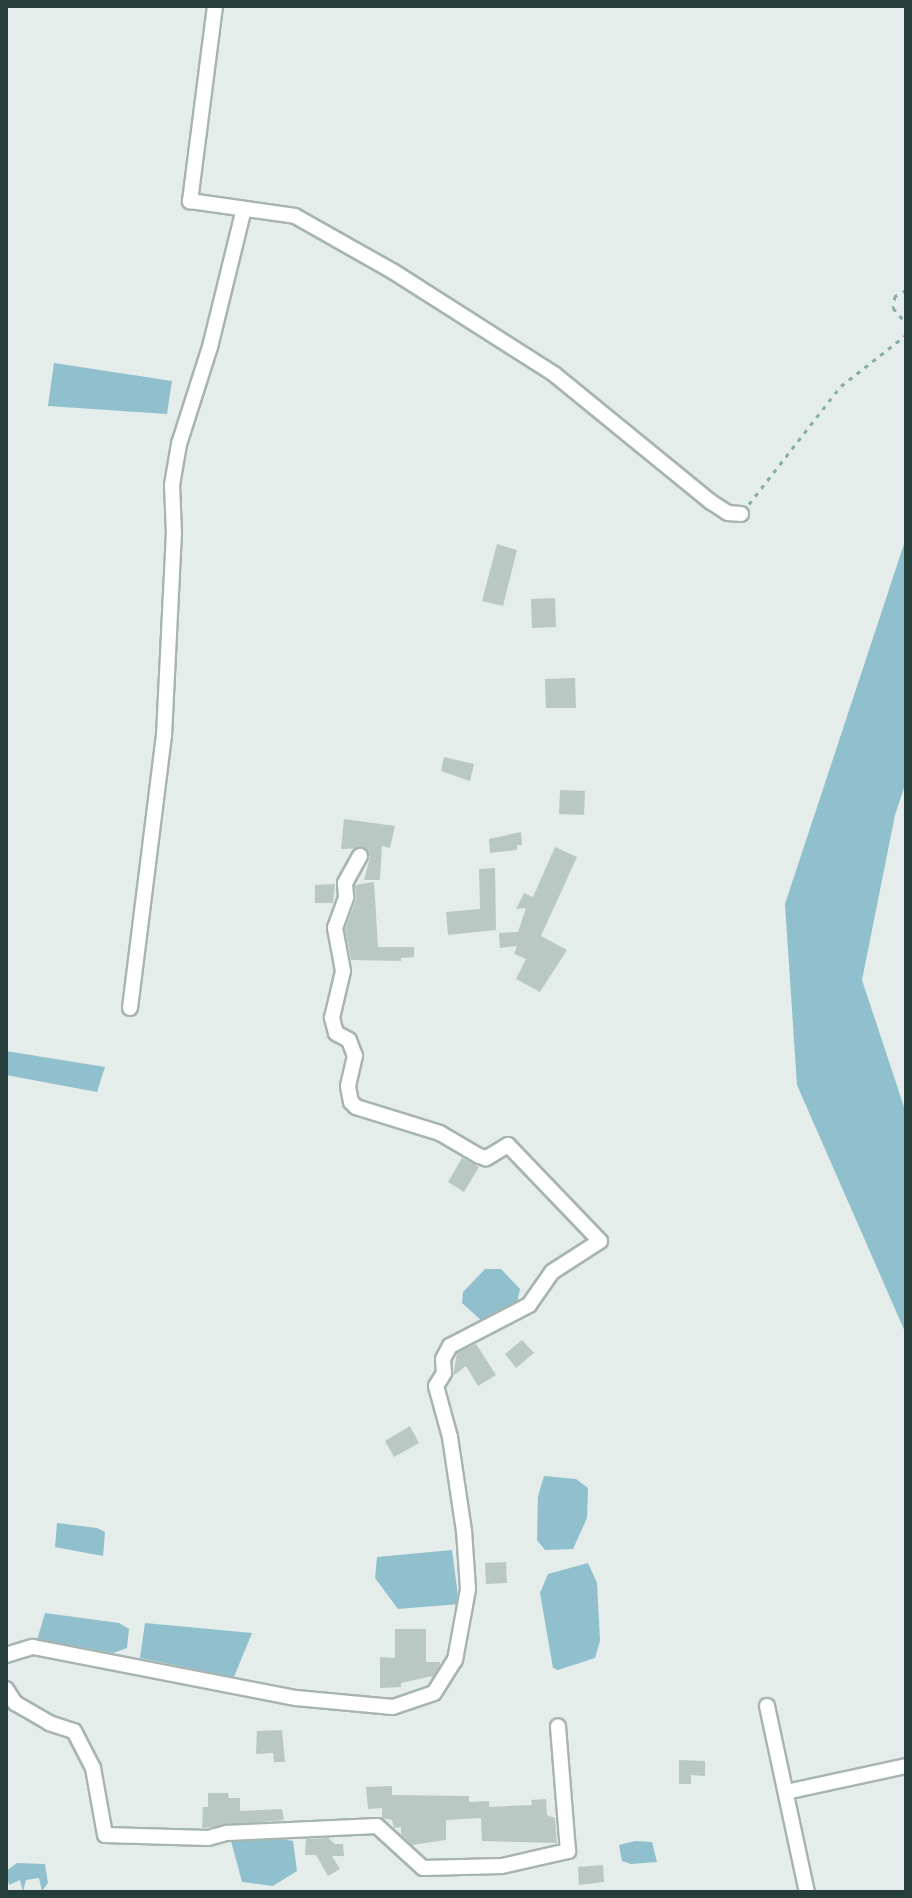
<!DOCTYPE html>
<style>
body{margin:0}
#map{position:relative;width:912px;height:1898px;overflow:hidden;background:#e4edea;font-family:Montserrat,sans-serif}
div>[style]{position:absolute}
.water>*{inset:0;background:#90bfce}
.building>*{inset:0;background:#bac8c3}
.path>*{height:3px;margin-top:-1.5px;transform-origin:0;background:repeating-linear-gradient(90deg,#87afa6 0 4px,transparent 0 10px)}
.roads{filter:drop-shadow(2px 0 #a7b5b1) drop-shadow(-2px 0 #a7b5b1) drop-shadow(0 2px #a7b5b1) drop-shadow(0 -2px #a7b5b1)}
.minor>*{height:14px;margin:-7px;padding:0 7px;transform-origin:7px;border-radius:7px;background:#fff}
span{translate:-50% -50%;white-space:nowrap;text-align:center;line-height:1.15;-webkit-text-stroke:6px #f5f9f8;paint-order:stroke}
.frame{position:absolute;inset:0;border:8px solid #253e39;pointer-events:none}
</style>
<div id="map">
<div class="water">
<i style="clip-path:polygon(54px 363px,172px 381px,167px 414px,48px 406px)"></i>
<i style="clip-path:polygon(906px 538px,906px 782px,895px 815px,862px 980px,906px 1113px,906px 1334px,797px 1085px,785px 904px)"></i>
<i style="clip-path:polygon(6px 1051px,105px 1067px,97px 1092px,6px 1075px)"></i>
<i style="clip-path:polygon(485px 1269px,501px 1269px,520px 1289px,517px 1303px,503px 1315px,482px 1321px,462px 1303px,463px 1292px)"></i>
<i style="clip-path:polygon(544px 1476px,576px 1479px,588px 1488px,587px 1518px,573px 1549px,545px 1550px,537px 1540px,538px 1496px)"></i>
<i style="clip-path:polygon(57px 1523px,97px 1528px,105px 1532px,103px 1556px,55px 1547px)"></i>
<i style="clip-path:polygon(452px 1550px,459px 1604px,398px 1609px,375px 1578px,377px 1557px)"></i>
<i style="clip-path:polygon(588px 1563px,597px 1583px,600px 1641px,595px 1658px,558px 1670px,553px 1668px,540px 1593px,548px 1574px)"></i>
<i style="clip-path:polygon(45px 1613px,119px 1623px,129px 1629px,127px 1648px,113px 1653px,37px 1640px)"></i>
<i style="clip-path:polygon(145px 1623px,252px 1633px,234px 1677px,140px 1658px)"></i>
<i style="clip-path:polygon(246px 1833px,293px 1841px,297px 1871px,273px 1886px,242px 1882px,231px 1841px)"></i>
<i style="clip-path:polygon(635px 1841px,652px 1842px,657px 1862px,631px 1864px,622px 1861px,619px 1845px)"></i>
<i style="clip-path:polygon(17px 1863px,45px 1864px,48px 1883px,42px 1891px,39px 1878px,26px 1880px,23px 1892px,20px 1880px,9px 1885px,6px 1871px)"></i>
</div>
<div class="building">
<i style="clip-path:polygon(497px 544px,517px 550px,503px 606px,482px 601px)"></i>
<i style="clip-path:polygon(555px 598px,556px 627px,532px 628px,531px 599px)"></i>
<i style="clip-path:polygon(575px 678px,576px 708px,546px 708px,545px 679px)"></i>
<i style="clip-path:polygon(444px 757px,474px 764px,470px 781px,441px 771px)"></i>
<i style="clip-path:polygon(560px 790px,585px 791px,584px 815px,559px 814px)"></i>
<i style="clip-path:polygon(344px 819px,395px 826px,390px 848px,382px 846px,380px 880px,364px 880px,370px 857px,365px 848px,341px 849px)"></i>
<i style="clip-path:polygon(521px 832px,522px 845px,517px 845px,517px 850px,490px 853px,489px 839px)"></i>
<i style="clip-path:polygon(555px 847px,577px 857px,541px 936px,567px 950px,540px 992px,516px 979px,526px 959px,514px 954px,517px 946px,500px 948px,499px 933px,518px 932px,526px 908px,516px 909px,524px 893px,533px 897px)"></i>
<i style="clip-path:polygon(495px 868px,496px 930px,448px 935px,446px 912px,480px 909px,479px 869px)"></i>
<i style="clip-path:polygon(374px 882px,378px 947px,414px 947px,414px 957px,401px 958px,401px 961px,351px 960px,345px 929px,356px 900px,355px 885px)"></i>
<i style="clip-path:polygon(335px 884px,333px 903px,315px 903px,315px 885px)"></i>
<i style="clip-path:polygon(462px 1158px,479px 1167px,464px 1192px,448px 1182px)"></i>
<i style="clip-path:polygon(522px 1340px,534px 1353px,516px 1368px,505px 1354px)"></i>
<i style="clip-path:polygon(476px 1344px,496px 1375px,478px 1386px,466px 1366px,453px 1376px,457px 1353px)"></i>
<i style="clip-path:polygon(410px 1426px,419px 1443px,394px 1457px,385px 1441px)"></i>
<i style="clip-path:polygon(506px 1562px,507px 1583px,486px 1584px,485px 1563px)"></i>
<i style="clip-path:polygon(395px 1629px,426px 1629px,426px 1662px,440px 1662px,440px 1665px,433px 1676px,401px 1683px,401px 1687px,380px 1688px,380px 1657px,395px 1658px)"></i>
<i style="clip-path:polygon(282px 1730px,285px 1762px,274px 1762px,273px 1753px,256px 1754px,257px 1731px)"></i>
<i style="clip-path:polygon(679px 1760px,705px 1761px,705px 1776px,691px 1775px,691px 1784px,679px 1784px)"></i>
<i style="clip-path:polygon(392px 1786px,392px 1795px,469px 1796px,469px 1802px,489px 1801px,489px 1807px,532px 1805px,531px 1800px,546px 1799px,547px 1815px,555px 1818px,557px 1843px,482px 1841px,481px 1818px,446px 1820px,446px 1840px,412px 1845px,401px 1834px,401px 1827px,394px 1828px,392px 1820px,382px 1818px,382px 1808px,368px 1809px,366px 1787px)"></i>
<i style="clip-path:polygon(208px 1793px,228px 1793px,229px 1798px,240px 1798px,240px 1811px,282px 1809px,284px 1820px,202px 1828px,203px 1807px,208px 1807px)"></i>
<i style="clip-path:polygon(328px 1838px,335px 1844px,343px 1844px,344px 1856px,332px 1856px,340px 1869px,328px 1876px,316px 1855px,305px 1855px,306px 1839px)"></i>
<i style="clip-path:polygon(603px 1865px,604px 1882px,579px 1885px,578px 1867px)"></i>
</div>
<div class="path">
<i style="left:906px;top:290px;width:13px;rotate:151deg"></i>
<i style="left:895px;top:296px;width:12px;rotate:99deg"></i>
<i style="left:893px;top:308px;width:20px;rotate:49deg"></i>
<i style="left:749px;top:504px;width:150px;rotate:-52.1deg"></i>
<i style="left:841px;top:386px;width:83px;rotate:-38.1deg"></i>
</div>
<div class="roads">
<div class="minor">
<i style="left:215px;top:6px;width:197px;rotate:97.3deg"></i>
<i style="left:190px;top:201px;width:106px;rotate:8.1deg"></i>
<i style="left:295px;top:216px;width:114px;rotate:29.5deg"></i>
<i style="left:394px;top:272px;width:190px;rotate:32.5deg"></i>
<i style="left:554px;top:374px;width:203px;rotate:39.2deg"></i>
<i style="left:711px;top:502px;width:20px;rotate:33deg"></i>
<i style="left:728px;top:513px;width:13px;rotate:4deg"></i>
<i style="left:130px;top:1008px;width:274px;rotate:-82.9deg"></i>
<i style="left:164px;top:736px;width:202px;rotate:-87.2deg"></i>
<i style="left:174px;top:534px;width:49px;rotate:-92.3deg"></i>
<i style="left:172px;top:485px;width:42px;rotate:-80.3deg"></i>
<i style="left:179px;top:444px;width:102px;rotate:-72.3deg"></i>
<i style="left:210px;top:347px;width:142px;rotate:-76.2deg"></i>
<i style="left:6px;top:1655px;width:28px;rotate:-17deg"></i>
<i style="left:33px;top:1647px;width:268px;rotate:11deg"></i>
<i style="left:296px;top:1698px;width:97px;rotate:5.3deg"></i>
<i style="left:393px;top:1707px;width:43px;rotate:-18.9deg"></i>
<i style="left:434px;top:1693px;width:39px;rotate:-58deg"></i>
<i style="left:455px;top:1660px;width:72px;rotate:-79.6deg"></i>
<i style="left:468px;top:1589px;width:58px;rotate:-93.9deg"></i>
<i style="left:464px;top:1531px;width:95px;rotate:-98.5deg"></i>
<i style="left:450px;top:1437px;width:53px;rotate:-105.4deg"></i>
<i style="left:436px;top:1386px;width:15px;rotate:-58deg"></i>
<i style="left:444px;top:1373px;width:14px;rotate:-94deg"></i>
<i style="left:443px;top:1359px;width:15px;rotate:-62deg"></i>
<i style="left:450px;top:1346px;width:89px;rotate:-27.4deg"></i>
<i style="left:529px;top:1305px;width:40px;rotate:-55.1deg"></i>
<i style="left:552px;top:1272px;width:57px;rotate:-32.9deg"></i>
<i style="left:600px;top:1241px;width:133px;rotate:-133.8deg"></i>
<i style="left:508px;top:1145px;width:26px;rotate:149deg"></i>
<i style="left:486px;top:1158px;width:7px;rotate:-164deg"></i>
<i style="left:479px;top:1156px;width:45px;rotate:-149.5deg"></i>
<i style="left:440px;top:1133px;width:88px;rotate:-162.8deg"></i>
<i style="left:356px;top:1107px;width:7px;rotate:-135deg"></i>
<i style="left:351px;top:1102px;width:16px;rotate:-101deg"></i>
<i style="left:348px;top:1086px;width:31px;rotate:-77deg"></i>
<i style="left:355px;top:1056px;width:17px;rotate:-111deg"></i>
<i style="left:349px;top:1040px;width:15px;rotate:-152deg"></i>
<i style="left:336px;top:1033px;width:16px;rotate:-105deg"></i>
<i style="left:332px;top:1018px;width:48px;rotate:-76.8deg"></i>
<i style="left:343px;top:971px;width:44px;rotate:-100.5deg"></i>
<i style="left:335px;top:928px;width:33px;rotate:-70deg"></i>
<i style="left:346px;top:897px;width:14px;rotate:-94deg"></i>
<i style="left:345px;top:883px;width:31px;rotate:-61deg"></i>
<i style="left:6px;top:1689px;width:17px;rotate:57deg"></i>
<i style="left:15px;top:1703px;width:39px;rotate:30deg"></i>
<i style="left:49px;top:1723px;width:26px;rotate:18deg"></i>
<i style="left:74px;top:1731px;width:42px;rotate:62.8deg"></i>
<i style="left:93px;top:1768px;width:68px;rotate:79.8deg"></i>
<i style="left:105px;top:1835px;width:103px;rotate:1.7deg"></i>
<i style="left:208px;top:1838px;width:20px;rotate:-15deg"></i>
<i style="left:227px;top:1833px;width:150px;rotate:-2.7deg"></i>
<i style="left:377px;top:1826px;width:62px;rotate:42.4deg"></i>
<i style="left:423px;top:1868px;width:79px;rotate:-1.5deg"></i>
<i style="left:502px;top:1866px;width:68px;rotate:-12.8deg"></i>
<i style="left:568px;top:1851px;width:125px;rotate:-94.6deg"></i>
<i style="left:767px;top:1706px;width:190px;rotate:77.9deg"></i>
<i style="left:786px;top:1792px;width:123px;rotate:-12.2deg"></i>
</div>
</div>
<div class="frame"></div>
</div>
